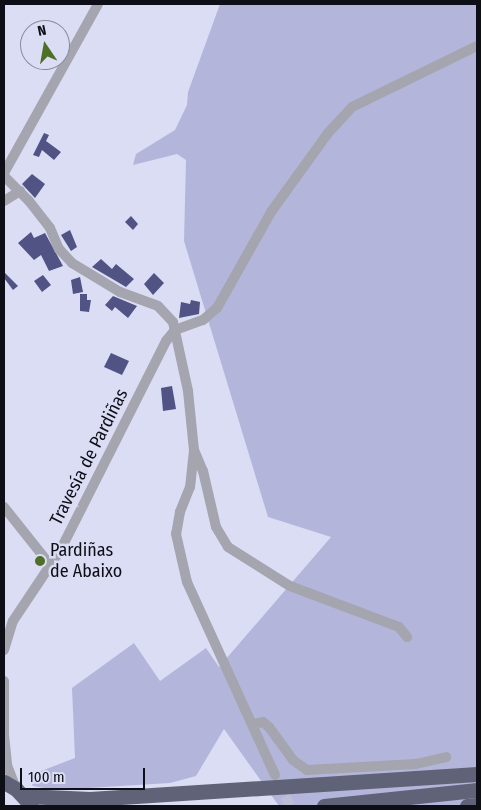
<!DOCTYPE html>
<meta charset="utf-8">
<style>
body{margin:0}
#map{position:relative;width:481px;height:810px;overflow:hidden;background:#dbddf5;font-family:"Fira Sans Condensed",sans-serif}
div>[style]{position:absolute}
.green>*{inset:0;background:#b3b6da}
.building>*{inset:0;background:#505384}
.minor-tunnel>*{height:10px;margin-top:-5px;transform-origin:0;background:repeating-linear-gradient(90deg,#bcbed4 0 10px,transparent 0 15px)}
.minor>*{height:10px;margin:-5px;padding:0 5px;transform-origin:5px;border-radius:5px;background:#a4a5af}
.highway>*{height:15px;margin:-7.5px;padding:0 7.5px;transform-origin:7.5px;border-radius:7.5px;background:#606277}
.dots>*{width:14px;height:14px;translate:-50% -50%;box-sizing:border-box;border:2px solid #dbddf5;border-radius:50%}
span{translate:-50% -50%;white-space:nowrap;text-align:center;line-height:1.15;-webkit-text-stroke:5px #dbddf5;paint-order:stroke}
.street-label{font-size:18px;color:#0e0e16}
.poi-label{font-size:18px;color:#0e0e16}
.left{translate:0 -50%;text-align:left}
.frame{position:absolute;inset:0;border:5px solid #0e0e16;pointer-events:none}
.north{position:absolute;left:20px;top:20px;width:50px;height:50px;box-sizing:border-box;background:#dbddf5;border:1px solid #898a9c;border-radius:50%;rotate:348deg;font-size:14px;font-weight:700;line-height:20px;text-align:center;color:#0e0e16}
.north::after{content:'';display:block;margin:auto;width:18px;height:22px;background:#4d6f26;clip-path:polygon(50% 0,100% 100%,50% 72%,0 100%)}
.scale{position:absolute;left:20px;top:768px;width:125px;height:22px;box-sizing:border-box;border:2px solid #0e0e16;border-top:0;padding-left:6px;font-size:15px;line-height:18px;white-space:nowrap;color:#0e0e16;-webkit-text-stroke:4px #dbddf5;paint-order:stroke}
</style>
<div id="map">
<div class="green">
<i style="clip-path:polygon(220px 4px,477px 4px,477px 806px,279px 806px,224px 729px,196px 776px,170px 783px,55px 790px,33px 786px,28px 776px,75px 758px,72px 688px,134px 643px,160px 681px,206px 648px,219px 667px,331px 537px,268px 517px,184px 241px,186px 160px,177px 154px,133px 165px,136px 154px,175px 130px,187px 105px,188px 92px)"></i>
</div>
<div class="building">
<i style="clip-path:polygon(44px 133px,49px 135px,46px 141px,61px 152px,54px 160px,42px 150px,39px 157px,33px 155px)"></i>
<i style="clip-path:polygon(32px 174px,45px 184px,35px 198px,22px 184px)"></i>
<i style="clip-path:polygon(131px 216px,138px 224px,133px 230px,125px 222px)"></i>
<i style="clip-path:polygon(70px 230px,77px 247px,71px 251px,61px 235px)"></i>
<i style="clip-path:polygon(31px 232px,34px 238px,45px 233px,63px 266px,49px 271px,41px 255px,34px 260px,18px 243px)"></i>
<i style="clip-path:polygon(101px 259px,112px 269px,116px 264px,134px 279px,126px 287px,92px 267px)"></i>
<i style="clip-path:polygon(4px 272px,18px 286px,13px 290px,4px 278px)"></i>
<i style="clip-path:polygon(154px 273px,164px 283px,153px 295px,144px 284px)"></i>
<i style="clip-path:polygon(43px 275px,51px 285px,42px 292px,34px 281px)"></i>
<i style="clip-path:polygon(80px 277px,83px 292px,73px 294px,71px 280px)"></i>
<i style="clip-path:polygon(80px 294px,87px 294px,87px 300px,91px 300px,89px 312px,80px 311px)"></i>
<i style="clip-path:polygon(113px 296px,137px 306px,128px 318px,115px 307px,112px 311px,105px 305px)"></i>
<i style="clip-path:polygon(191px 300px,200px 302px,199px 314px,179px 318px,181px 302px,190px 304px)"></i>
<i style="clip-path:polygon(111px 353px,129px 361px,122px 375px,104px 367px)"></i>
<i style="clip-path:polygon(172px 386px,176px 409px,163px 411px,161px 388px)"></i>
</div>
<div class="minor-tunnel">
<i style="left:278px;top:783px;width:26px;rotate:62deg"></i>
</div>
<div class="minor">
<i style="left:4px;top:173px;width:193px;rotate:-60.9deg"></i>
<i style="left:4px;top:176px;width:35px;rotate:45deg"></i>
<i style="left:29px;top:201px;width:34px;rotate:52deg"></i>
<i style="left:50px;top:228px;width:23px;rotate:67deg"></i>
<i style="left:59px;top:249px;width:19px;rotate:47deg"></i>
<i style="left:72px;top:263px;width:56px;rotate:31.1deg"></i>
<i style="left:120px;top:292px;width:40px;rotate:20.2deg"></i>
<i style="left:158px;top:306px;width:22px;rotate:47deg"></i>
<i style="left:173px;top:322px;width:71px;rotate:77.7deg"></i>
<i style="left:188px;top:391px;width:59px;rotate:84.2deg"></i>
<i style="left:194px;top:450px;width:37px;rotate:96deg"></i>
<i style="left:190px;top:487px;width:27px;rotate:112deg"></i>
<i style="left:180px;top:512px;width:22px;rotate:100deg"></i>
<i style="left:176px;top:534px;width:49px;rotate:77.1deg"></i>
<i style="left:187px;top:582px;width:212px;rotate:65.5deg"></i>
<i style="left:4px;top:201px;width:19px;rotate:-32deg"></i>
<i style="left:194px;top:450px;width:23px;rotate:67deg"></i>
<i style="left:203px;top:471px;width:57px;rotate:76.9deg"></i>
<i style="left:216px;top:527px;width:23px;rotate:59deg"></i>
<i style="left:228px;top:547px;width:73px;rotate:32.2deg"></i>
<i style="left:290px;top:586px;width:116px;rotate:20.6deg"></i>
<i style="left:399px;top:627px;width:13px;rotate:51deg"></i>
<i style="left:4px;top:507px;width:75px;rotate:51.5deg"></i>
<i style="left:4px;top:650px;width:30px;rotate:-73deg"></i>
<i style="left:13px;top:621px;width:87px;rotate:-56.3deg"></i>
<i style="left:61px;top:549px;width:233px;rotate:-63.2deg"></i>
<i style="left:166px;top:341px;width:14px;rotate:-51deg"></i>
<i style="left:175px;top:330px;width:30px;rotate:-20deg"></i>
<i style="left:203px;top:320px;width:18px;rotate:-41deg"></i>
<i style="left:217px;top:308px;width:110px;rotate:-60.6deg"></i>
<i style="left:271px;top:212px;width:97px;rotate:-54.2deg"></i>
<i style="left:328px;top:133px;width:35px;rotate:-47deg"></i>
<i style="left:352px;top:107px;width:139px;rotate:-26deg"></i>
<i style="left:4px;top:681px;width:53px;rotate:90deg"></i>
<i style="left:253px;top:724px;width:10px;rotate:-11deg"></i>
<i style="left:263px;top:722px;width:8px;rotate:40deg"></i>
<i style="left:269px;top:727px;width:41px;rotate:54deg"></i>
<i style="left:293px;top:760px;width:17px;rotate:36deg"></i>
<i style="left:307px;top:770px;width:109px;rotate:-3.2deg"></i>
<i style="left:416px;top:764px;width:31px;rotate:-13deg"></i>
<i style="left:4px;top:735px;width:30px;rotate:84deg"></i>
<i style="left:7px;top:765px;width:26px;rotate:69deg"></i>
</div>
<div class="highway">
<i style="left:4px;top:782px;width:14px;rotate:30deg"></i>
<i style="left:16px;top:789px;width:22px;rotate:47deg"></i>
<i style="left:25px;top:796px;width:65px;rotate:2.6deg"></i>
<i style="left:90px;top:799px;width:388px;rotate:-3.7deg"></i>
<i style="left:324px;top:806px;width:154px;rotate:-6deg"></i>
<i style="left:467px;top:806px;width:10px;rotate:-6deg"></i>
</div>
<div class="dots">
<i style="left:40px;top:561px;background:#4d6f26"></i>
</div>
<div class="street-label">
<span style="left:89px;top:457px;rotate:-63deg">Travesía de Pardiñas</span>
</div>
<div class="poi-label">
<span class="left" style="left:50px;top:561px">Pardiñas<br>de Abaixo</span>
</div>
<div class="frame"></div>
<div class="north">N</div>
<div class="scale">100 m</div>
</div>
